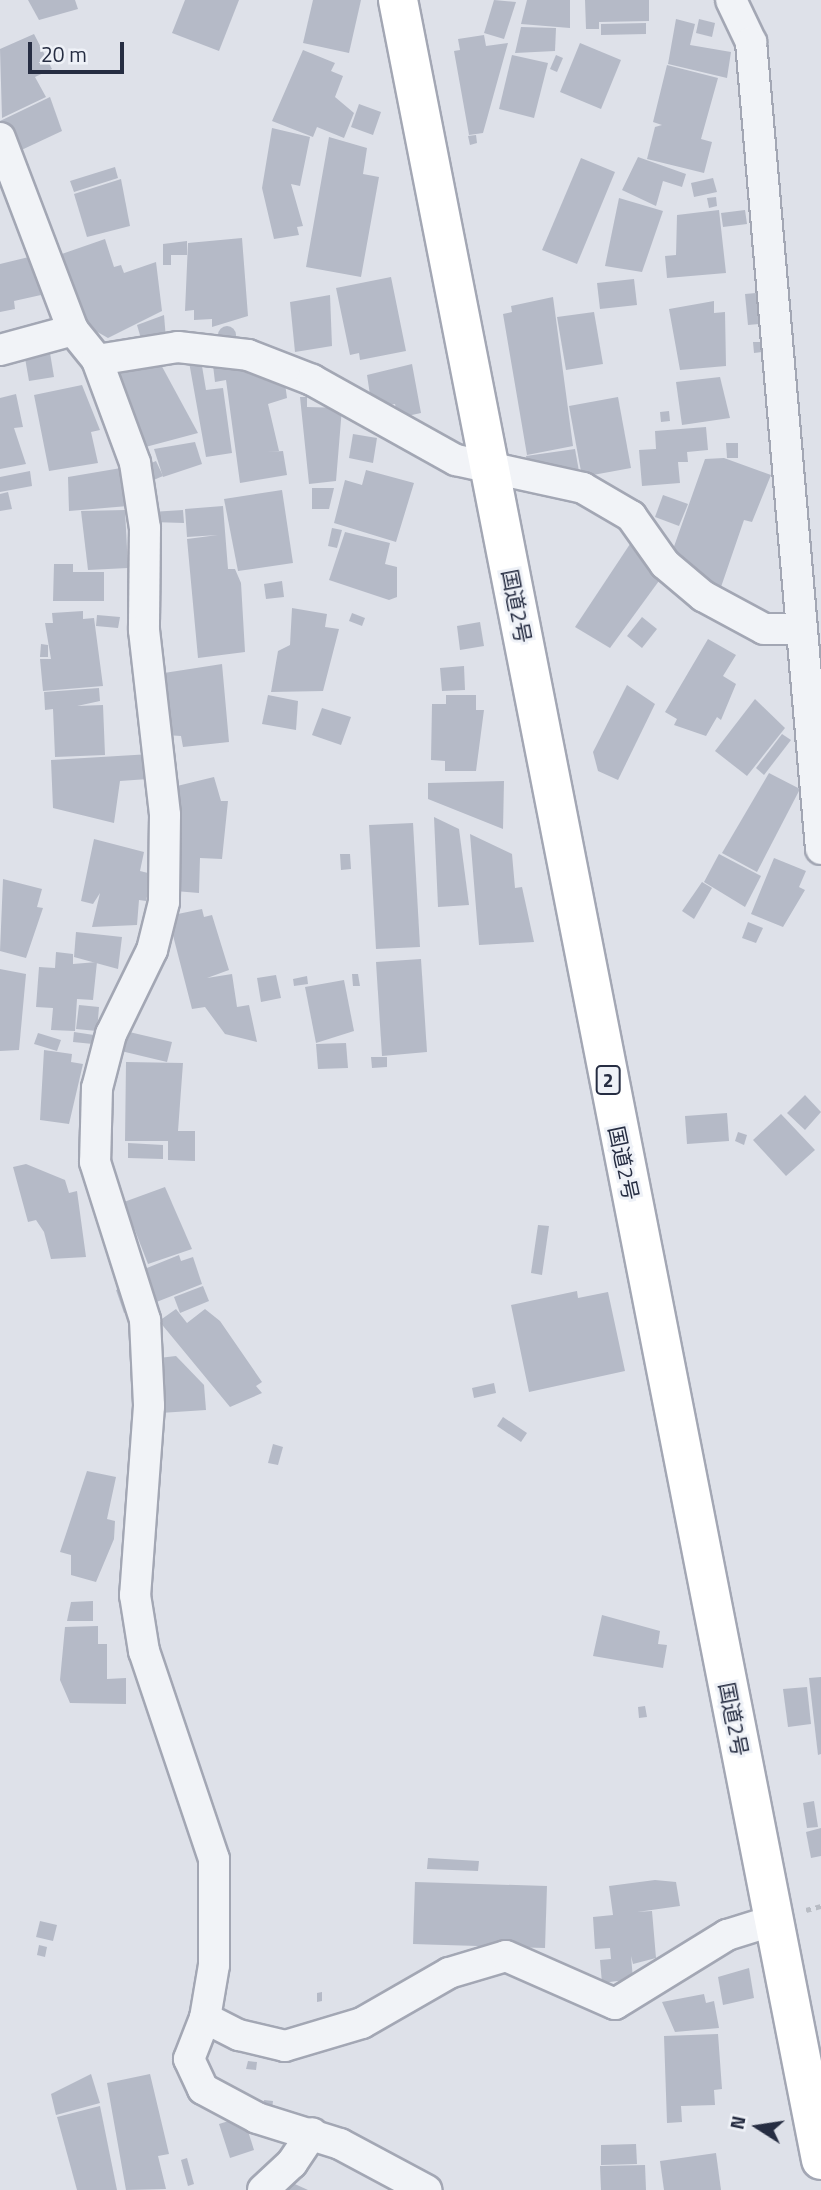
<!DOCTYPE html>
<meta charset="utf-8">
<style>
body{margin:0}
#map{position:relative;width:821px;height:2190px;overflow:hidden;background:#dee1e9;font-family:"Titillium Web","Noto Sans JP",sans-serif}
div>[style]{position:absolute}
.building>*{inset:0;background:#b5bac7}
.round{border-radius:50%}
.path>*{height:4.5px;margin-top:-2.25px;transform-origin:0;background:repeating-linear-gradient(90deg,#b8bcc4 0 5px,transparent 0 10px)}
.roads{filter:drop-shadow(2px 0 #a3a7b4) drop-shadow(-2px 0 #a3a7b4) drop-shadow(0 2px #a3a7b4) drop-shadow(0 -2px #a3a7b4)}
.street>*{height:30px;margin:-15px;padding:0 15px;transform-origin:15px;border-radius:15px;background:#f1f3f7}
.highway>*{height:38px;margin:-19px;padding:0 19px;transform-origin:19px;border-radius:19px;background:#fff}
span{translate:-50% -50%;white-space:nowrap;text-align:center;line-height:1.15;-webkit-text-stroke:6px #eef1f7;paint-order:stroke}
.shield-label span{padding:2px 5px;background:#eef1f7;border:2px solid;border-radius:5px;-webkit-text-stroke-width:0}
.shield-label{font-size:19px;color:#262d42;font-weight:700}
.street-label{font-size:21px;color:#262d42}
.north{position:absolute;left:723px;top:2092px;width:70px;height:70px;-webkit-text-stroke:5px #eef1f7;paint-order:stroke;rotate:282deg;font-size:19px;font-weight:700;line-height:28px;text-align:center;color:#262d42}
.north::after{content:'';display:block;margin:auto;width:24px;height:32px;background:#262d42;clip-path:polygon(50% 0,100% 100%,50% 72%,0 100%)}
.scale{position:absolute;left:28px;top:42px;width:96px;height:32px;box-sizing:border-box;border:4px solid #262d42;border-top:0;padding-left:9px;font-size:21px;line-height:24px;white-space:nowrap;color:#262d42;-webkit-text-stroke:5px #eef1f7;paint-order:stroke}
</style>
<div id="map">
<div class="building">
<i style="clip-path:polygon(28px 0,75px 0,78px 9px,39px 20px)"></i>
<i style="clip-path:polygon(185px 0,239px 0,219px 51px,172px 33px)"></i>
<i style="clip-path:polygon(313px 0,361px 0,349px 53px,303px 43px)"></i>
<i style="clip-path:polygon(494px 0,516px 2px,504px 39px,484px 33px)"></i>
<i style="clip-path:polygon(527px 0,570px 0,570px 28px,521px 24px)"></i>
<i style="clip-path:polygon(585px 0,649px 0,649px 21px,599px 22px,599px 29px,586px 29px)"></i>
<i style="clip-path:polygon(676px 19px,695px 24px,690px 45px,731px 52px,727px 78px,668px 64px)"></i>
<i style="clip-path:polygon(699px 19px,715px 23px,712px 37px,696px 33px)"></i>
<i style="clip-path:polygon(646px 23px,646px 34px,601px 35px,601px 24px)"></i>
<i style="clip-path:polygon(521px 27px,556px 28px,555px 51px,515px 53px)"></i>
<i style="clip-path:polygon(34px 34px,52px 69px,35px 77px,46px 97px,2px 118px,0 49px)"></i>
<i style="clip-path:polygon(484px 35px,486px 46px,508px 43px,483px 133px,469px 135px,454px 51px,460px 50px,458px 39px)"></i>
<i style="clip-path:polygon(580px 43px,621px 60px,601px 109px,560px 92px)"></i>
<i style="clip-path:polygon(303px 50px,335px 63px,331px 71px,343px 76px,335px 97px,354px 113px,344px 138px,317px 127px,313px 137px,272px 121px)"></i>
<i style="clip-path:polygon(512px 55px,548px 63px,534px 118px,499px 109px)"></i>
<i style="clip-path:polygon(556px 55px,563px 58px,557px 72px,550px 69px)"></i>
<i style="clip-path:polygon(667px 65px,718px 78px,701px 139px,712px 142px,704px 173px,647px 159px,655px 127px,662px 125px,653px 122px)"></i>
<i style="clip-path:polygon(50px 97px,62px 131px,15px 153px,0 121px)"></i>
<i style="clip-path:polygon(359px 104px,381px 112px,373px 135px,351px 127px)"></i>
<i style="clip-path:polygon(272px 128px,310px 137px,300px 186px,291px 184px,303px 226px,297px 227px,299px 235px,274px 239px,262px 188px)"></i>
<i style="clip-path:polygon(476px 135px,477px 143px,470px 145px,468px 136px)"></i>
<i style="clip-path:polygon(329px 137px,367px 148px,363px 174px,379px 177px,361px 277px,306px 267px)"></i>
<i style="clip-path:polygon(638px 157px,686px 174px,682px 187px,663px 181px,656px 206px,622px 190px)"></i>
<i style="clip-path:polygon(581px 158px,615px 172px,577px 264px,542px 250px)"></i>
<i style="clip-path:polygon(115px 167px,118px 178px,74px 192px,70px 181px)"></i>
<i style="clip-path:polygon(713px 178px,717px 192px,694px 197px,691px 183px)"></i>
<i style="clip-path:polygon(121px 179px,130px 226px,87px 237px,74px 194px)"></i>
<i style="clip-path:polygon(716px 197px,717px 206px,709px 208px,707px 198px)"></i>
<i style="clip-path:polygon(619px 198px,663px 211px,642px 272px,605px 266px)"></i>
<i style="clip-path:polygon(719px 210px,726px 273px,667px 278px,665px 256px,676px 255px,677px 215px)"></i>
<i style="clip-path:polygon(745px 210px,747px 224px,723px 227px,721px 213px)"></i>
<i style="clip-path:polygon(242px 238px,248px 316px,212px 327px,212px 319px,194px 320px,194px 310px,185px 311px,188px 243px)"></i>
<i style="clip-path:polygon(105px 239px,114px 267px,121px 265px,124px 273px,156px 262px,162px 311px,108px 338px,85px 325px,56px 256px)"></i>
<i style="clip-path:polygon(187px 241px,187px 255px,171px 255px,171px 265px,163px 265px,163px 244px)"></i>
<i style="clip-path:polygon(33px 256px,41px 295px,14px 301px,15px 309px,0 312px,0 264px)"></i>
<i style="clip-path:polygon(391px 277px,406px 351px,360px 360px,359px 353px,350px 355px,336px 288px)"></i>
<i style="clip-path:polygon(634px 279px,637px 305px,600px 309px,597px 283px)"></i>
<i style="clip-path:polygon(756px 293px,759px 324px,748px 325px,745px 294px)"></i>
<i style="clip-path:polygon(330px 295px,332px 346px,295px 352px,290px 302px)"></i>
<i style="clip-path:polygon(553px 297px,573px 446px,527px 455px,503px 314px,512px 312px,511px 306px)"></i>
<i style="clip-path:polygon(714px 301px,714px 313px,725px 312px,726px 366px,680px 370px,669px 309px)"></i>
<i style="clip-path:polygon(594px 312px,603px 364px,566px 370px,557px 317px)"></i>
<i style="clip-path:polygon(164px 315px,166px 339px,142px 342px,137px 325px)"></i>
<i class="round" style="left:218px;top:326px;width:18px;height:18px"></i>
<i style="clip-path:polygon(753px 342px,761px 342px,762px 352px,754px 353px)"></i>
<i style="clip-path:polygon(50px 353px,54px 377px,29px 381px,25px 358px)"></i>
<i style="clip-path:polygon(201px 360px,206px 390px,223px 388px,232px 453px,206px 457px,189px 362px)"></i>
<i style="clip-path:polygon(159px 361px,198px 433px,138px 449px,115px 375px)"></i>
<i style="clip-path:polygon(412px 364px,421px 413px,398px 418px,395px 404px,372px 408px,367px 375px)"></i>
<i style="clip-path:polygon(213px 365px,284px 376px,287px 398px,268px 404px,279px 451px,267px 452px,283px 451px,287px 475px,240px 483px,226px 380px,215px 382px)"></i>
<i style="clip-path:polygon(720px 377px,730px 418px,682px 425px,676px 382px)"></i>
<i style="clip-path:polygon(82px 385px,100px 430px,91px 432px,98px 463px,49px 471px,34px 395px)"></i>
<i style="clip-path:polygon(16px 394px,23px 427px,14px 428px,26px 464px,0 469px,0 398px)"></i>
<i style="clip-path:polygon(300px 397px,307px 397px,307px 407px,342px 408px,336px 481px,309px 484px)"></i>
<i style="clip-path:polygon(618px 397px,631px 468px,582px 477px,569px 406px)"></i>
<i style="clip-path:polygon(669px 411px,670px 421px,661px 422px,660px 412px)"></i>
<i style="clip-path:polygon(706px 427px,708px 450px,687px 452px,688px 462px,678px 462px,680px 483px,642px 486px,639px 450px,656px 449px,655px 431px)"></i>
<i style="clip-path:polygon(353px 434px,377px 438px,373px 463px,349px 458px)"></i>
<i style="clip-path:polygon(195px 442px,202px 464px,163px 477px,154px 449px)"></i>
<i style="clip-path:polygon(726px 443px,738px 443px,738px 458px,727px 458px)"></i>
<i style="clip-path:polygon(575px 449px,580px 477px,528px 469px,526px 456px)"></i>
<i style="clip-path:polygon(724px 458px,771px 475px,752px 522px,744px 520px,721px 587px,699px 580px,671px 555px,705px 459px)"></i>
<i style="clip-path:polygon(156px 461px,163px 476px,149px 482px,142px 467px)"></i>
<i style="clip-path:polygon(121px 468px,128px 506px,69px 511px,68px 477px)"></i>
<i style="clip-path:polygon(366px 470px,414px 483px,396px 542px,334px 523px,345px 480px,362px 485px)"></i>
<i style="clip-path:polygon(30px 471px,32px 486px,0 492px,0 477px)"></i>
<i style="clip-path:polygon(312px 488px,334px 488px,329px 509px,312px 509px)"></i>
<i style="clip-path:polygon(282px 490px,293px 563px,238px 571px,224px 499px)"></i>
<i style="clip-path:polygon(8px 492px,12px 509px,0 511px,0 494px)"></i>
<i style="clip-path:polygon(663px 495px,688px 504px,679px 526px,655px 517px)"></i>
<i style="clip-path:polygon(223px 506px,228px 569px,235px 569px,241px 583px,245px 652px,198px 658px,187px 539px,218px 535px,187px 537px,185px 509px)"></i>
<i style="clip-path:polygon(125px 510px,128px 568px,88px 570px,81px 511px)"></i>
<i style="clip-path:polygon(183px 510px,184px 523px,152px 522px,151px 512px)"></i>
<i style="clip-path:polygon(332px 528px,342px 530px,337px 548px,328px 546px)"></i>
<i style="clip-path:polygon(345px 532px,390px 543px,385px 564px,397px 567px,397px 597px,389px 600px,329px 580px)"></i>
<i style="clip-path:polygon(632px 541px,664px 574px,610px 648px,575px 627px)"></i>
<i style="clip-path:polygon(54px 564px,73px 564px,73px 572px,104px 572px,104px 601px,53px 601px)"></i>
<i style="clip-path:polygon(282px 581px,284px 597px,266px 599px,264px 584px)"></i>
<i style="clip-path:polygon(292px 608px,327px 614px,325px 627px,339px 629px,323px 691px,271px 692px,278px 651px,290px 645px)"></i>
<i style="clip-path:polygon(83px 611px,83px 619px,94px 618px,103px 686px,43px 691px,40px 659px,51px 659px,45px 623px,53px 623px,52px 613px)"></i>
<i style="clip-path:polygon(352px 613px,365px 618px,362px 626px,349px 621px)"></i>
<i style="clip-path:polygon(97px 615px,120px 617px,118px 628px,96px 626px)"></i>
<i style="clip-path:polygon(642px 617px,657px 629px,642px 648px,627px 636px)"></i>
<i style="clip-path:polygon(480px 622px,484px 646px,460px 650px,457px 626px)"></i>
<i style="clip-path:polygon(708px 639px,736px 655px,723px 676px,736px 684px,721px 720px,717px 717px,706px 736px,674px 725px,677px 719px,665px 712px)"></i>
<i style="clip-path:polygon(41px 644px,48px 645px,48px 657px,40px 657px)"></i>
<i style="clip-path:polygon(222px 664px,229px 742px,183px 747px,181px 736px,165px 735px,158px 693px,167px 691px,164px 673px)"></i>
<i style="clip-path:polygon(464px 666px,465px 690px,442px 691px,440px 668px)"></i>
<i style="clip-path:polygon(627px 685px,655px 704px,618px 780px,598px 771px,593px 752px)"></i>
<i style="clip-path:polygon(99px 688px,100px 701px,77px 706px,103px 705px,105px 755px,55px 757px,53px 709px,45px 710px,44px 692px)"></i>
<i style="clip-path:polygon(268px 695px,298px 701px,296px 730px,262px 724px)"></i>
<i style="clip-path:polygon(446px 695px,476px 695px,476px 710px,484px 710px,476px 771px,445px 771px,445px 761px,431px 760px,432px 704px,446px 704px)"></i>
<i style="clip-path:polygon(755px 699px,785px 728px,747px 776px,715px 751px)"></i>
<i style="clip-path:polygon(322px 708px,351px 717px,341px 745px,312px 735px)"></i>
<i style="clip-path:polygon(782px 734px,791px 740px,764px 775px,756px 768px)"></i>
<i style="clip-path:polygon(151px 754px,148px 779px,120px 781px,114px 823px,53px 808px,51px 760px)"></i>
<i style="clip-path:polygon(769px 773px,800px 789px,757px 872px,722px 853px)"></i>
<i style="clip-path:polygon(214px 777px,221px 801px,228px 801px,222px 859px,200px 858px,199px 893px,175px 891px,177px 786px)"></i>
<i style="clip-path:polygon(504px 781px,503px 829px,428px 799px,428px 783px)"></i>
<i style="clip-path:polygon(434px 817px,459px 829px,469px 905px,438px 907px)"></i>
<i style="clip-path:polygon(413px 823px,420px 947px,376px 949px,369px 825px)"></i>
<i style="clip-path:polygon(470px 834px,512px 854px,515px 888px,522px 887px,534px 942px,479px 945px)"></i>
<i style="clip-path:polygon(94px 839px,144px 852px,140px 871px,152px 874px,146px 901px,139px 900px,137px 925px,92px 927px,100px 893px,93px 904px,81px 901px)"></i>
<i style="clip-path:polygon(340px 854px,350px 854px,351px 869px,341px 870px)"></i>
<i style="clip-path:polygon(719px 854px,761px 876px,745px 907px,704px 882px)"></i>
<i style="clip-path:polygon(774px 858px,806px 871px,799px 887px,805px 890px,783px 927px,751px 914px)"></i>
<i style="clip-path:polygon(3px 879px,42px 889px,37px 907px,43px 908px,26px 958px,0 951px)"></i>
<i style="clip-path:polygon(702px 882px,712px 888px,694px 919px,682px 911px)"></i>
<i style="clip-path:polygon(202px 909px,204px 917px,212px 915px,229px 970px,207px 978px,232px 974px,237px 1007px,249px 1005px,257px 1042px,225px 1034px,205px 1007px,192px 1009px,168px 916px)"></i>
<i style="clip-path:polygon(748px 922px,763px 928px,756px 943px,742px 938px)"></i>
<i style="clip-path:polygon(76px 932px,122px 937px,118px 969px,74px 957px)"></i>
<i style="clip-path:polygon(56px 952px,73px 954px,73px 964px,97px 962px,93px 1000px,77px 999px,75px 1031px,51px 1030px,53px 1008px,36px 1007px,39px 967px,55px 968px)"></i>
<i style="clip-path:polygon(421px 959px,427px 1052px,382px 1056px,376px 962px)"></i>
<i style="clip-path:polygon(0 969px,26px 974px,19px 1050px,0 1051px)"></i>
<i style="clip-path:polygon(352px 974px,358px 974px,360px 986px,353px 986px)"></i>
<i style="clip-path:polygon(276px 975px,281px 998px,261px 1002px,257px 978px)"></i>
<i style="clip-path:polygon(307px 976px,308px 984px,294px 986px,293px 979px)"></i>
<i style="clip-path:polygon(344px 980px,354px 1031px,316px 1043px,305px 987px)"></i>
<i style="clip-path:polygon(79px 1005px,99px 1007px,97px 1031px,76px 1029px)"></i>
<i style="clip-path:polygon(125px 1031px,172px 1042px,167px 1062px,121px 1051px)"></i>
<i style="clip-path:polygon(74px 1032px,94px 1035px,93px 1044px,73px 1042px)"></i>
<i style="clip-path:polygon(38px 1033px,61px 1040px,57px 1051px,34px 1044px)"></i>
<i style="clip-path:polygon(346px 1043px,348px 1068px,318px 1069px,316px 1044px)"></i>
<i style="clip-path:polygon(44px 1050px,72px 1054px,71px 1062px,83px 1064px,69px 1124px,40px 1120px)"></i>
<i style="clip-path:polygon(371px 1057px,387px 1057px,387px 1067px,372px 1068px)"></i>
<i style="clip-path:polygon(126px 1062px,183px 1063px,178px 1131px,195px 1131px,195px 1161px,168px 1160px,168px 1141px,125px 1141px)"></i>
<i style="clip-path:polygon(805px 1095px,821px 1112px,805px 1130px,787px 1113px)"></i>
<i style="clip-path:polygon(727px 1113px,729px 1141px,687px 1144px,685px 1116px)"></i>
<i style="clip-path:polygon(781px 1114px,815px 1150px,786px 1176px,753px 1140px)"></i>
<i style="clip-path:polygon(738px 1132px,747px 1135px,744px 1145px,735px 1141px)"></i>
<i style="clip-path:polygon(128px 1143px,163px 1145px,163px 1159px,128px 1158px)"></i>
<i style="clip-path:polygon(26px 1164px,65px 1180px,69px 1193px,77px 1191px,86px 1257px,51px 1259px,44px 1232px,36px 1220px,28px 1222px,13px 1167px)"></i>
<i style="clip-path:polygon(165px 1187px,192px 1249px,148px 1264px,124px 1202px)"></i>
<i style="clip-path:polygon(538px 1225px,549px 1226px,542px 1275px,531px 1273px)"></i>
<i style="clip-path:polygon(179px 1255px,181px 1261px,193px 1257px,202px 1284px,154px 1303px,142px 1270px)"></i>
<i style="clip-path:polygon(203px 1286px,209px 1301px,180px 1313px,174px 1297px)"></i>
<i style="clip-path:polygon(123px 1288px,131px 1310px,124px 1313px,116px 1290px)"></i>
<i style="clip-path:polygon(577px 1291px,578px 1298px,608px 1292px,625px 1371px,529px 1392px,511px 1305px)"></i>
<i style="clip-path:polygon(176px 1309px,187px 1323px,205px 1309px,220px 1321px,262px 1382px,256px 1386px,262px 1393px,230px 1407px,159px 1321px)"></i>
<i style="clip-path:polygon(176px 1356px,204px 1385px,206px 1410px,160px 1413px,159px 1358px)"></i>
<i style="clip-path:polygon(494px 1383px,496px 1393px,474px 1398px,472px 1388px)"></i>
<i style="clip-path:polygon(503px 1417px,527px 1433px,521px 1442px,497px 1426px)"></i>
<i style="clip-path:polygon(273px 1444px,283px 1447px,278px 1465px,268px 1463px)"></i>
<i style="clip-path:polygon(87px 1471px,116px 1477px,107px 1519px,115px 1521px,114px 1539px,96px 1582px,71px 1575px,71px 1555px,60px 1552px)"></i>
<i style="clip-path:polygon(93px 1601px,93px 1621px,67px 1621px,71px 1602px)"></i>
<i style="clip-path:polygon(602px 1615px,660px 1631px,658px 1644px,667px 1645px,663px 1668px,593px 1656px)"></i>
<i style="clip-path:polygon(98px 1626px,98px 1644px,107px 1644px,107px 1679px,126px 1678px,126px 1704px,70px 1703px,60px 1680px,65px 1627px)"></i>
<i style="clip-path:polygon(821px 1677px,821px 1754px,818px 1755px,809px 1678px)"></i>
<i style="clip-path:polygon(807px 1687px,811px 1724px,788px 1727px,783px 1689px)"></i>
<i style="clip-path:polygon(645px 1706px,647px 1717px,639px 1718px,638px 1707px)"></i>
<i style="clip-path:polygon(814px 1801px,818px 1827px,807px 1828px,803px 1803px)"></i>
<i style="clip-path:polygon(821px 1828px,821px 1856px,811px 1858px,806px 1832px)"></i>
<i style="clip-path:polygon(428px 1858px,479px 1861px,478px 1871px,427px 1869px)"></i>
<i style="clip-path:polygon(655px 1880px,676px 1882px,680px 1906px,637px 1912px,652px 1911px,656px 1958px,633px 1964px,631px 1956px,633px 1979px,602px 1983px,600px 1960px,611px 1959px,610px 1948px,595px 1949px,593px 1917px,613px 1915px,609px 1886px)"></i>
<i style="clip-path:polygon(415px 1882px,547px 1886px,545px 1948px,413px 1944px)"></i>
<i style="clip-path:polygon(40px 1921px,57px 1925px,53px 1941px,36px 1937px)"></i>
<i style="clip-path:polygon(39px 1945px,47px 1947px,45px 1957px,37px 1955px)"></i>
<i style="clip-path:polygon(749px 1968px,754px 1998px,723px 2005px,718px 1977px)"></i>
<i style="clip-path:polygon(322px 1992px,322px 2001px,317px 2002px,317px 1993px)"></i>
<i style="clip-path:polygon(704px 1994px,706px 2003px,714px 2001px,719px 2028px,675px 2032px,662px 2002px)"></i>
<i style="clip-path:polygon(718px 2034px,722px 2089px,714px 2090px,715px 2105px,681px 2106px,682px 2122px,667px 2123px,664px 2036px)"></i>
<i style="clip-path:polygon(248px 2061px,257px 2062px,256px 2070px,246px 2069px)"></i>
<i style="clip-path:polygon(91px 2074px,100px 2103px,56px 2115px,51px 2094px)"></i>
<i style="clip-path:polygon(150px 2074px,169px 2154px,158px 2156px,166px 2189px,126px 2190px,107px 2083px)"></i>
<i style="clip-path:polygon(264px 2100px,273px 2101px,272px 2109px,263px 2108px)"></i>
<i style="clip-path:polygon(100px 2106px,117px 2190px,77px 2190px,57px 2117px)"></i>
<i style="clip-path:polygon(232px 2120px,248px 2131px,254px 2150px,230px 2158px,219px 2124px)"></i>
<i style="clip-path:polygon(636px 2144px,637px 2164px,601px 2165px,601px 2145px)"></i>
<i style="clip-path:polygon(716px 2153px,721px 2190px,664px 2190px,660px 2161px)"></i>
<i style="clip-path:polygon(187px 2158px,194px 2184px,188px 2186px,181px 2160px)"></i>
<i style="clip-path:polygon(645px 2165px,646px 2190px,601px 2190px,600px 2166px)"></i>
<i style="clip-path:polygon(286px 2180px,308px 2190px,281px 2190px)"></i>
</div>
<div class="path">
<i style="left:806px;top:1910px;width:16px;rotate:-15deg"></i>
</div>
<div class="roads">
<div class="street">
<i style="left:731px;top:0;width:47px;rotate:64.5deg"></i>
<i style="left:751px;top:42px;width:810px;rotate:85.04deg"></i>
<i style="left:0;top:138px;width:205px;rotate:69.2deg"></i>
<i style="left:73px;top:330px;width:38px;rotate:51deg"></i>
<i style="left:97px;top:360px;width:110px;rotate:69.7deg"></i>
<i style="left:135px;top:463px;width:66px;rotate:81.3deg"></i>
<i style="left:145px;top:528px;width:102px;rotate:90.6deg"></i>
<i style="left:144px;top:630px;width:186px;rotate:83.5deg"></i>
<i style="left:165px;top:815px;width:87px;rotate:90.7deg"></i>
<i style="left:164px;top:902px;width:49px;rotate:104deg"></i>
<i style="left:152px;top:950px;width:93px;rotate:116deg"></i>
<i style="left:111px;top:1034px;width:56px;rotate:104.5deg"></i>
<i style="left:97px;top:1088px;width:74px;rotate:91.5deg"></i>
<i style="left:95px;top:1162px;width:166px;rotate:72.4deg"></i>
<i style="left:145px;top:1320px;width:86px;rotate:87.3deg"></i>
<i style="left:149px;top:1406px;width:190px;rotate:94.2deg"></i>
<i style="left:135px;top:1595px;width:57px;rotate:80.9deg"></i>
<i style="left:144px;top:1651px;width:219px;rotate:71.4deg"></i>
<i style="left:214px;top:1859px;width:106px;rotate:90deg"></i>
<i style="left:214px;top:1965px;width:54px;rotate:99.6deg"></i>
<i style="left:205px;top:2018px;width:44px;rotate:111.3deg"></i>
<i style="left:189px;top:2059px;width:33px;rotate:65deg"></i>
<i style="left:203px;top:2089px;width:61px;rotate:28.2deg"></i>
<i style="left:257px;top:2118px;width:87px;rotate:17.4deg"></i>
<i style="left:340px;top:2144px;width:98px;rotate:28.1deg"></i>
<i style="left:0;top:350px;width:76px;rotate:-15.3deg"></i>
<i style="left:97px;top:360px;width:82px;rotate:-9.1deg"></i>
<i style="left:178px;top:347px;width:70px;rotate:6.5deg"></i>
<i style="left:248px;top:355px;width:69px;rotate:21.3deg"></i>
<i style="left:312px;top:380px;width:165px;rotate:29.1deg"></i>
<i style="left:456px;top:460px;width:130px;rotate:12.4deg"></i>
<i style="left:583px;top:488px;width:56px;rotate:30.3deg"></i>
<i style="left:631px;top:516px;width:59px;rotate:54.7deg"></i>
<i style="left:665px;top:564px;width:50px;rotate:40.1deg"></i>
<i style="left:703px;top:596px;width:69px;rotate:28.4deg"></i>
<i style="left:764px;top:629px;width:38px"></i>
<i style="left:205px;top:2018px;width:38px;rotate:27deg"></i>
<i style="left:239px;top:2035px;width:47px;rotate:13.4deg"></i>
<i style="left:285px;top:2046px;width:80px;rotate:-16.6deg"></i>
<i style="left:362px;top:2023px;width:100px;rotate:-29.9deg"></i>
<i style="left:449px;top:1973px;width:59px;rotate:-16.6deg"></i>
<i style="left:506px;top:1956px;width:119px;rotate:23.8deg"></i>
<i style="left:615px;top:2004px;width:132px;rotate:-31.6deg"></i>
<i style="left:727px;top:1935px;width:47px;rotate:-17.3deg"></i>
<i style="left:263px;top:2190px;width:40px;rotate:-43deg"></i>
<i style="left:292px;top:2163px;width:36px;rotate:-56deg"></i>
</div>
<div class="highway">
<i style="left:398px;top:0;width:2201px;rotate:78.92deg"></i>
</div>
</div>
<div class="shield-label">
<span style="left:608px;top:1080px">2</span>
</div>
<div class="street-label">
<span style="left:517px;top:606px;rotate:79deg">国道2号</span>
<span style="left:624px;top:1163px;rotate:78deg">国道2号</span>
<span style="left:734px;top:1719px;rotate:79deg">国道2号</span>
</div>
<div class="north">N</div>
<div class="scale">20 m</div>
</div>
